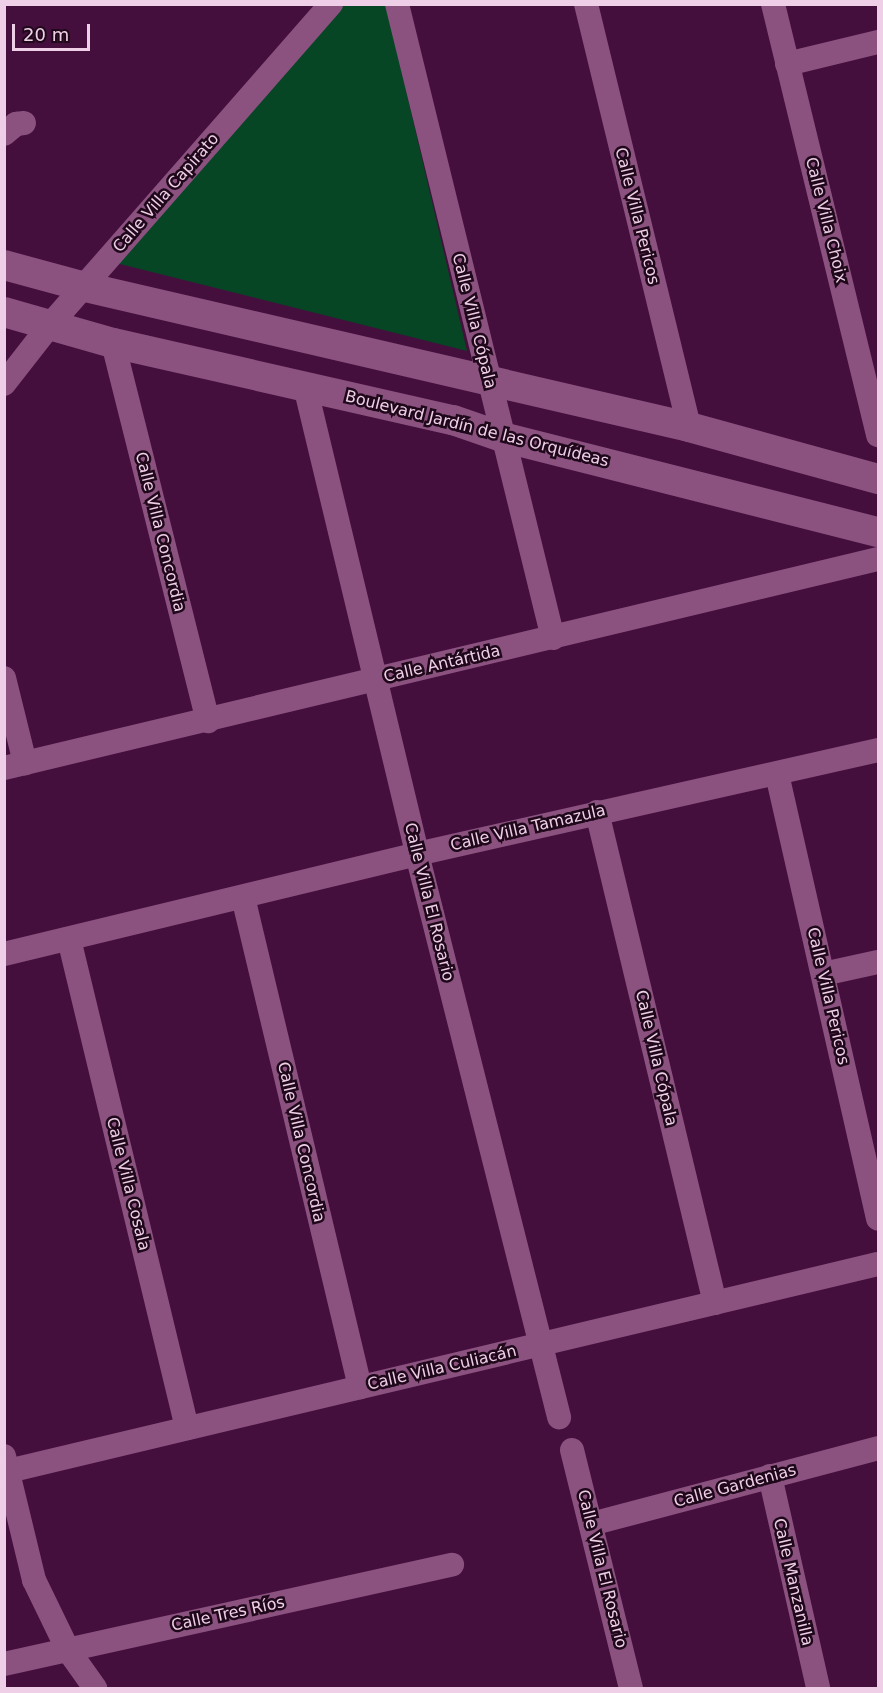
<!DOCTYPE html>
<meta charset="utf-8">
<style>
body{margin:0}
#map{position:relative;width:883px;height:1693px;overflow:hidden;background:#440f3c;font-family:"DejaVu Sans",sans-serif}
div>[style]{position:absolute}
.green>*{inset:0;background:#064625}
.minor>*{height:24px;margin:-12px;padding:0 12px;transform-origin:12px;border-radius:12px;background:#8b5280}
.tertiary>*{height:30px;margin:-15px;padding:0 15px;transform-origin:15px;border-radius:15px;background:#8b5280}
span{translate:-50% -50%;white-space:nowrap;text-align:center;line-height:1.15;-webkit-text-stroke:5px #1e081a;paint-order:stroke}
.street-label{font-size:16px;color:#efcee7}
.frame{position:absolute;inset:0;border:6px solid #efcee7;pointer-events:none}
.scale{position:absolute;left:12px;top:24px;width:78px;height:27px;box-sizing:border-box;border:3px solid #efcee7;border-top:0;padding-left:8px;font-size:18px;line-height:21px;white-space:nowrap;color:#efcee7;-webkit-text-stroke:4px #1e081a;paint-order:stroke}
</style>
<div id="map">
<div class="green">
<i style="clip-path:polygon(337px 5px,386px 5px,467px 351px,116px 263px)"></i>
</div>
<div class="minor">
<i style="left:397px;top:4px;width:653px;rotate:76.18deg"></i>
<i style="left:586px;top:4px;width:435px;rotate:76.3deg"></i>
<i style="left:773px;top:4px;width:444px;rotate:76.3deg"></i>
<i style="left:787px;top:64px;width:94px;rotate:-13.6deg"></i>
<i style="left:4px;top:134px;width:16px;rotate:-40deg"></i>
<i style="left:16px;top:124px;width:8px;rotate:-7deg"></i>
<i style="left:113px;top:343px;width:390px;rotate:75.9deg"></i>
<i style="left:4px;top:384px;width:75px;rotate:-52.1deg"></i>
<i style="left:50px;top:325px;width:427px;rotate:-48.8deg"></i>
<i style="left:305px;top:386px;width:481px;rotate:76.5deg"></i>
<i style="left:417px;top:854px;width:581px;rotate:75.84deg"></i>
<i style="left:4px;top:678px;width:88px;rotate:76.1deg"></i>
<i style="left:4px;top:768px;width:899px;rotate:-13.45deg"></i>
<i style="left:777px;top:774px;width:456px;rotate:77.2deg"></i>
<i style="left:597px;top:812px;width:505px;rotate:76.49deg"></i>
<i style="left:243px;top:897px;width:504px;rotate:76.57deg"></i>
<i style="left:69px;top:939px;width:503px;rotate:76.43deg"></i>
<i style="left:4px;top:954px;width:425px;rotate:-13.6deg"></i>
<i style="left:417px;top:854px;width:473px;rotate:-12.7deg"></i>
<i style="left:823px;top:974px;width:56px;rotate:-12.3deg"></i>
<i style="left:572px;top:1450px;width:245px;rotate:76.1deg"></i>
<i style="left:4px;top:1456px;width:128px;rotate:76.4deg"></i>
<i style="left:34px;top:1580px;width:78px;rotate:64.1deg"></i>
<i style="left:68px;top:1650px;width:47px;rotate:54.6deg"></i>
<i style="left:4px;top:1472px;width:898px;rotate:-13.39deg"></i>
<i style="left:770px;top:1476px;width:217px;rotate:77.2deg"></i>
<i style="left:591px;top:1524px;width:297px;rotate:-14.8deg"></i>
<i style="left:4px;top:1664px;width:459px;rotate:-12.5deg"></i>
</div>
<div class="tertiary">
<i style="left:4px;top:265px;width:84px;rotate:15.2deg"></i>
<i style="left:85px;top:287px;width:620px;rotate:13.05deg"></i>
<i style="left:689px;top:427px;width:196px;rotate:15.4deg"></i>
<i style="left:4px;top:312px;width:113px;rotate:15.9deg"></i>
<i style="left:113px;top:343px;width:349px;rotate:12.8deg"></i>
<i style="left:453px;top:420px;width:52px;rotate:19.1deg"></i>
<i style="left:502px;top:437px;width:388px;rotate:14.2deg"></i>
</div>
<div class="street-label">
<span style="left:166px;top:193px;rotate:-49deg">Calle Villa Capirato</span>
<span style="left:637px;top:216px;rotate:76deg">Calle Villa Pericos</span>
<span style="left:826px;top:220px;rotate:76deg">Calle Villa Choix</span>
<span style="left:474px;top:321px;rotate:76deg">Calle Villa Cópala</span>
<span style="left:477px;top:429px;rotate:14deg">Boulevard Jardín de las Orquídeas</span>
<span style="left:160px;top:532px;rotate:76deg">Calle Villa Concordia</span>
<span style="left:442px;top:664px;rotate:-13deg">Calle Antártida</span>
<span style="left:528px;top:828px;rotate:-13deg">Calle Villa Tamazula</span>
<span style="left:429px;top:902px;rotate:76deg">Calle Villa El Rosario</span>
<span style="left:828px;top:996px;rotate:77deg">Calle Villa Pericos</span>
<span style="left:656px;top:1058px;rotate:77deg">Calle Villa Cópala</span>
<span style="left:301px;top:1142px;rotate:77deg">Calle Villa Concordia</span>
<span style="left:128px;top:1184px;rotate:76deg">Calle Villa Cosala</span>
<span style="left:442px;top:1368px;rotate:-13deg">Calle Villa Culiacán</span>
<span style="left:735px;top:1486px;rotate:-15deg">Calle Gardenias</span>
<span style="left:602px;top:1569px;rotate:76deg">Calle Villa El Rosario</span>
<span style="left:793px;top:1582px;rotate:77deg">Calle Manzanilla</span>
<span style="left:228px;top:1614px;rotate:-12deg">Calle Tres Ríos</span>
</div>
<div class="frame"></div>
<div class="scale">20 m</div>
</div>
